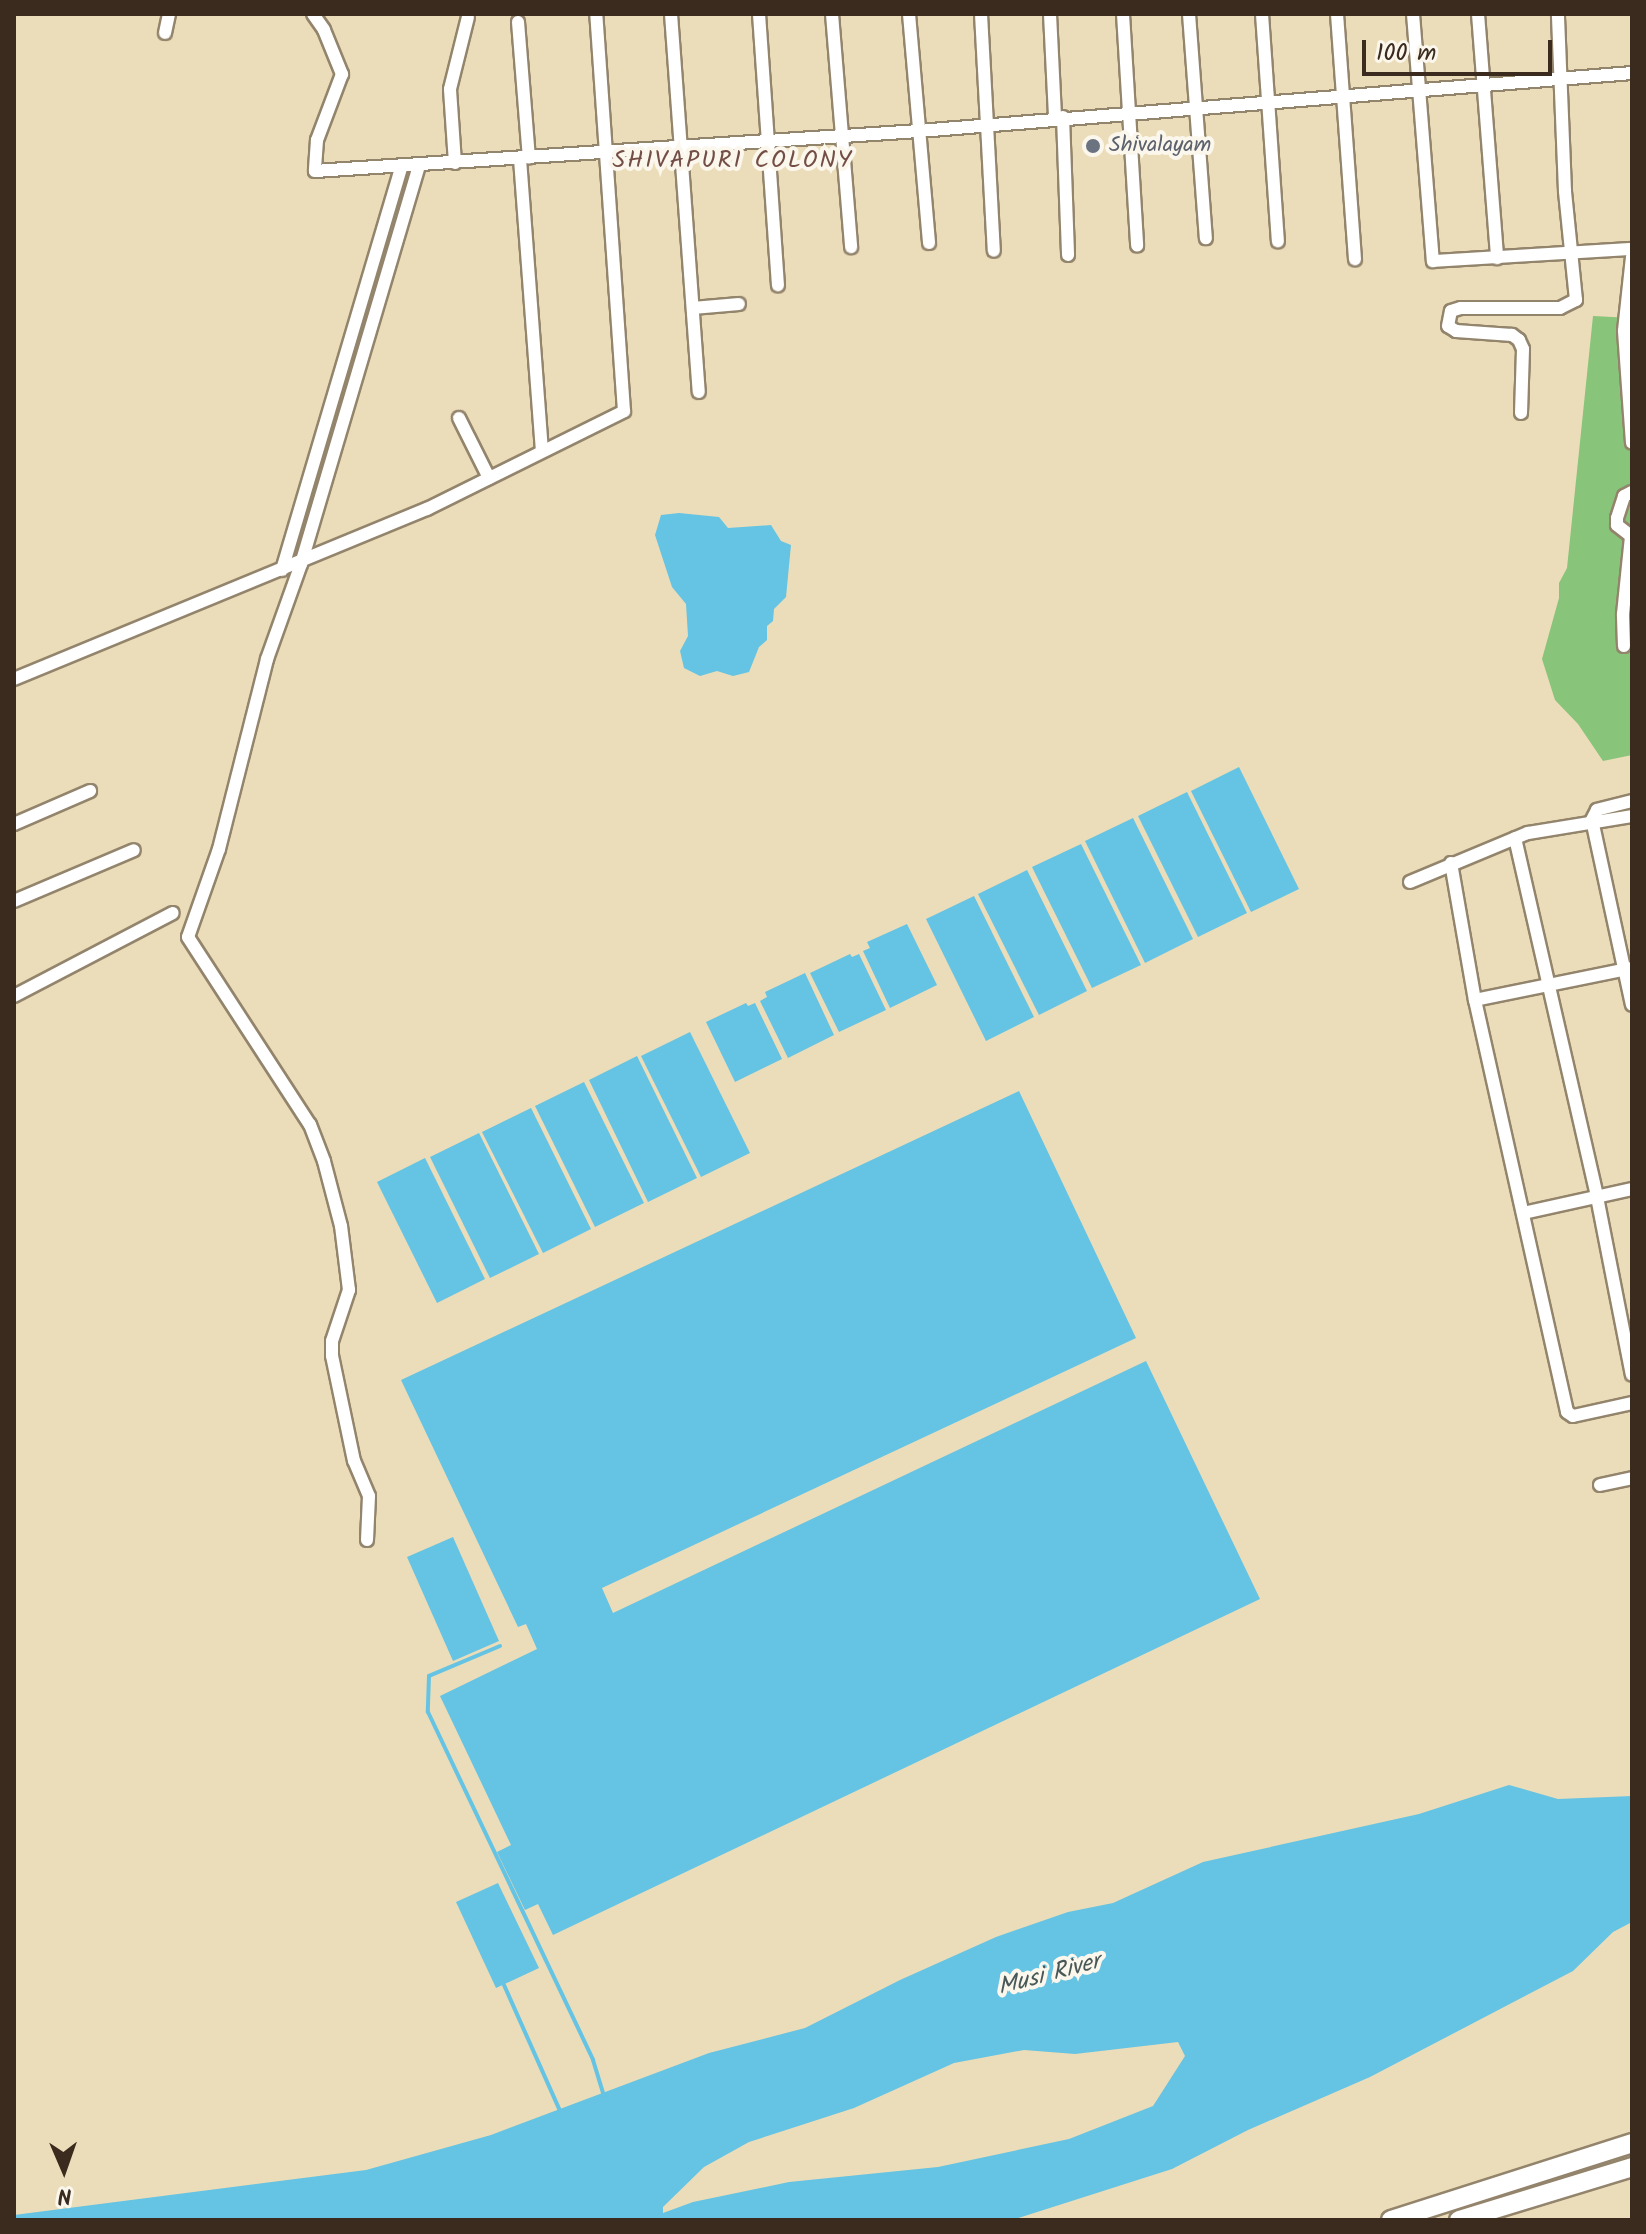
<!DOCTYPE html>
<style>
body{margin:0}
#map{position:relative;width:1646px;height:2234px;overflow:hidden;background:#ebddb9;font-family:Kalam,sans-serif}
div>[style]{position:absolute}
.green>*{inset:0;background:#88c47a}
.water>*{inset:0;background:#65c3e3}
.stream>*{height:4px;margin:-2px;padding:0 2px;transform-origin:2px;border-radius:2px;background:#65c3e3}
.roads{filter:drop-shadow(2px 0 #93846c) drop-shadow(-2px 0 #93846c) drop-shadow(0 2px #93846c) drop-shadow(0 -2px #93846c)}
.street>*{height:12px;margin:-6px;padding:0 6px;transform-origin:6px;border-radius:6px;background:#fff}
.secondary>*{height:18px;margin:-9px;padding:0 9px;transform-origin:9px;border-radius:9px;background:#fff}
.dots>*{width:22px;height:22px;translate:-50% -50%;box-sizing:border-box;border:4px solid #fbf7ec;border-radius:50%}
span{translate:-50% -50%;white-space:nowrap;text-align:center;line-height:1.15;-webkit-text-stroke:8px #fbf7ec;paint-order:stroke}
.worship-label{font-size:22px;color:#5b616d}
.left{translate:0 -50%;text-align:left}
.neighbourhood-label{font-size:24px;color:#734e46;letter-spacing:2px}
.water-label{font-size:24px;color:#485859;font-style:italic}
.frame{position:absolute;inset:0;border:16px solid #3b2a1e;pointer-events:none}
.north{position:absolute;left:24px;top:2130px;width:80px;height:80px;-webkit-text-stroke:6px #fbf7ec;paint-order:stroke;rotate:178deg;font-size:22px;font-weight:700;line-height:32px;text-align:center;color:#3b2a1e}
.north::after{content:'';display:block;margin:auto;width:28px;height:36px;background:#3b2a1e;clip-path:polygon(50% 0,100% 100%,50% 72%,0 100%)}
.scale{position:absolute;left:1362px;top:40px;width:190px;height:36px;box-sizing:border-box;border:4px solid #3b2a1e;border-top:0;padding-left:10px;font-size:24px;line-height:28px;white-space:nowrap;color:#3b2a1e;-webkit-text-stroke:6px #fbf7ec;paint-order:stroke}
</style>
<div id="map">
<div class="green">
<i style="clip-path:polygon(1593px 316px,1632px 318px,1632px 755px,1603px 761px,1578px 724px,1555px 700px,1542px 659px,1559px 598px,1559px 583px,1567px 568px)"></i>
</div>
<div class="water">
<i style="clip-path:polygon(679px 513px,719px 517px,728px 528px,771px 525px,781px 541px,791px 545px,786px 597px,774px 609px,773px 621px,767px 626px,767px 640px,759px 647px,749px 672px,733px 676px,717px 671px,700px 676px,684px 668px,680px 651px,688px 636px,686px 604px,672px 587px,655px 535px,661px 515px)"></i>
<i style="clip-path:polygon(1239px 767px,1299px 889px,1251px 912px,1191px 791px)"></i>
<i style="clip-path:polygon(1187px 792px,1247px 913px,1198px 937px,1138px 816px)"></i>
<i style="clip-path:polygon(1133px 818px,1193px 939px,1145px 963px,1085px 841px)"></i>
<i style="clip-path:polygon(1081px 844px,1141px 965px,1092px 988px,1032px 867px)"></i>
<i style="clip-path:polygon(1027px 870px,1087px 991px,1039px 1015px,978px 894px)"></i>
<i style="clip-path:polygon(974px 896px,1034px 1017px,986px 1041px,926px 919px)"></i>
<i style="clip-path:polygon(907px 924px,937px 985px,890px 1008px,863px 951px,870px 948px,867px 942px)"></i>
<i style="clip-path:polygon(850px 954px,852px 957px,859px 954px,886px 1010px,839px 1032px,810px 973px)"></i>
<i style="clip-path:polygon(805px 973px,834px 1035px,788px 1058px,760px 1001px,767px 997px,765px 992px)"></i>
<i style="clip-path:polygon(746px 1003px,748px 1006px,755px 1003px,782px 1059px,735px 1082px,706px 1022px)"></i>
<i style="clip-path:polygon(690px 1032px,750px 1153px,701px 1177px,641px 1056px)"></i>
<i style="clip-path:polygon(637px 1056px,697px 1178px,648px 1202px,589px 1080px)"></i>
<i style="clip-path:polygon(584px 1082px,644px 1203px,595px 1227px,535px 1106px)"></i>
<i style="clip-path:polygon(1019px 1091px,1136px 1338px,602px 1588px,613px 1613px,1146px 1361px,1260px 1599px,553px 1935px,538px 1904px,525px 1910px,497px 1852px,511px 1845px,440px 1696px,537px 1649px,526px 1624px,518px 1627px,401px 1380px)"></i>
<i style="clip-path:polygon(531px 1108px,591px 1229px,543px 1253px,482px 1132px)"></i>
<i style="clip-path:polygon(479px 1133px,539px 1254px,490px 1278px,430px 1157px)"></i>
<i style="clip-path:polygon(425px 1158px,485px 1279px,437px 1303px,377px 1182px)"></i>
<i style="clip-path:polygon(453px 1537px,499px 1641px,453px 1661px,407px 1557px)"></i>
<i style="clip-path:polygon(evenodd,1509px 1785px,1558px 1799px,1632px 1796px,1632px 1922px,1613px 1932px,1573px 1971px,1370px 2077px,1248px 2130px,1172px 2169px,1012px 2220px,14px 2220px,14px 2215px,366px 2170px,491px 2135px,709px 2053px,805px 2028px,900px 1980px,996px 1937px,1068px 1912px,1113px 1903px,1203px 1862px,1419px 1814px,1509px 1785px,1178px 2042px,1185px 2056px,1153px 2106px,1069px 2139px,938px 2167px,789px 2182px,693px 2202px,663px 2213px,663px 2207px,704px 2167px,749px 2142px,854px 2108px,954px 2063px,1024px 2050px,1075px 2054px,1178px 2042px)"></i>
<i style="clip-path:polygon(498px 1883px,539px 1968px,496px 1988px,456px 1902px)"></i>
</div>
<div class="stream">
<i style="left:500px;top:1646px;width:77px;rotate:157.1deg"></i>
<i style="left:429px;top:1676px;width:36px;rotate:92deg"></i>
<i style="left:428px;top:1712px;width:385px;rotate:64.6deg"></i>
<i style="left:593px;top:2060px;width:39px;rotate:73deg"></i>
<i style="left:504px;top:1985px;width:138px;rotate:66deg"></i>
</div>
<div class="roads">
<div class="street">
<i style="left:313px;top:14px;width:19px;rotate:55deg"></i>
<i style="left:324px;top:30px;width:48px;rotate:67.8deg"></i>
<i style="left:342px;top:74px;width:71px;rotate:110.7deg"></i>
<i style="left:317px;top:140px;width:31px;rotate:94deg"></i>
<i style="left:315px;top:171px;width:605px;rotate:-3.79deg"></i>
<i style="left:919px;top:131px;width:715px;rotate:-4.65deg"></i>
<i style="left:671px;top:14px;width:379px;rotate:85.8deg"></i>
<i style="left:759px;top:14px;width:272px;rotate:86deg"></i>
<i style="left:832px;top:14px;width:234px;rotate:85.3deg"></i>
<i style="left:909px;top:14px;width:230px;rotate:85deg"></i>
<i style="left:981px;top:14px;width:237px;rotate:86.9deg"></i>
<i style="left:1050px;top:14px;width:104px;rotate:87.2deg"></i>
<i style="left:1123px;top:14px;width:232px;rotate:86.5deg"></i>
<i style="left:1189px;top:14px;width:225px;rotate:85.7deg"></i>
<i style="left:1262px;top:14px;width:228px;rotate:86deg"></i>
<i style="left:1337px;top:14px;width:246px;rotate:85.8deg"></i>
<i style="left:1413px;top:14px;width:248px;rotate:85.4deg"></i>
<i style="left:1433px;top:261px;width:199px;rotate:-3.5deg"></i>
<i style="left:1478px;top:14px;width:245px;rotate:85.5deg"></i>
<i style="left:518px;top:22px;width:136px;rotate:85.4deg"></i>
<i style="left:165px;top:33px;width:19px;rotate:-78deg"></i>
<i style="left:1063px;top:117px;width:138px;rotate:87.9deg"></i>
<i style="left:520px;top:159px;width:293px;rotate:85.7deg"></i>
<i style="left:455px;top:163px;width:74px;rotate:-93.9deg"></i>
<i style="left:450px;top:89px;width:74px;rotate:-76deg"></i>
<i style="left:1632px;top:257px;width:74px;rotate:96.2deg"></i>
<i style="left:1624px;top:331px;width:112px;rotate:85.9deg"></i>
<i style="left:693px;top:308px;width:46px;rotate:-5deg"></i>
<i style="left:1521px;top:413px;width:64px;rotate:-88.2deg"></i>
<i style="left:1523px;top:349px;width:10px;rotate:-114deg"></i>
<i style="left:1519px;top:340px;width:9px;rotate:-144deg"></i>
<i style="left:1512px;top:335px;width:56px;rotate:-175.9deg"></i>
<i style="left:1456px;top:331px;width:9px;rotate:-148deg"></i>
<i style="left:1448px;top:326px;width:15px;rotate:-79deg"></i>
<i style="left:1451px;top:311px;width:10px;rotate:-17deg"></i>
<i style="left:1461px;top:308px;width:99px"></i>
<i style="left:1560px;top:308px;width:18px;rotate:-27deg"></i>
<i style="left:1576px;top:300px;width:110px;rotate:-95.8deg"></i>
<i style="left:1565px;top:191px;width:177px;rotate:-92.3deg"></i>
<i style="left:459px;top:418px;width:67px;rotate:63.4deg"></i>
<i style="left:282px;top:570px;width:420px;rotate:-73.5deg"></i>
<i style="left:1624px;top:646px;width:32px;rotate:-92deg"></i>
<i style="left:1623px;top:614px;width:78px;rotate:-84.1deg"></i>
<i style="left:1631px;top:536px;width:18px;rotate:-142deg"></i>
<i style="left:1617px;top:525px;width:7px;rotate:-90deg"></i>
<i style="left:1617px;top:518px;width:23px;rotate:-72deg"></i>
<i style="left:1624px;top:496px;width:9px;rotate:-27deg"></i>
<i style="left:14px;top:679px;width:447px;rotate:-22.4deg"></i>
<i style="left:427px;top:509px;width:220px;rotate:-26.4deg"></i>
<i style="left:624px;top:411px;width:398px;rotate:-94deg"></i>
<i style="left:1632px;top:801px;width:36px;rotate:166deg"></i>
<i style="left:1597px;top:810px;width:11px;rotate:117deg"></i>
<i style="left:1592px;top:820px;width:189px;rotate:77.8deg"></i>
<i style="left:14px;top:824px;width:83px;rotate:-23.5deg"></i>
<i style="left:1515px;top:838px;width:368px;rotate:77.1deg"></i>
<i style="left:1597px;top:1197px;width:181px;rotate:78.9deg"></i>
<i style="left:1451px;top:863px;width:139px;rotate:80.1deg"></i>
<i style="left:1475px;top:1000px;width:422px;rotate:77.4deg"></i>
<i style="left:1567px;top:1412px;width:7px;rotate:34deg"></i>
<i style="left:1573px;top:1416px;width:60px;rotate:-12.4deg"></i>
<i style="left:1410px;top:882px;width:128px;rotate:-22.6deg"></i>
<i style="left:1528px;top:833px;width:105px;rotate:-9.3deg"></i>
<i style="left:14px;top:901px;width:130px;rotate:-23deg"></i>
<i style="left:14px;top:996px;width:179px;rotate:-27.6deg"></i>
<i style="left:1475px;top:1000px;width:160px;rotate:-11.5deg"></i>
<i style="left:1523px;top:1213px;width:112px;rotate:-12.4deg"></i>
<i style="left:1600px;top:1485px;width:33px;rotate:-12deg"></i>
<i style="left:367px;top:1540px;width:44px;rotate:-87.4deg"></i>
<i style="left:369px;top:1496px;width:38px;rotate:-113deg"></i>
<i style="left:354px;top:1461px;width:107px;rotate:-101.8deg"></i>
<i style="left:332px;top:1356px;width:15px;rotate:-90deg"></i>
<i style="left:332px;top:1341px;width:54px;rotate:-71.6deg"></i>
<i style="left:349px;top:1290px;width:64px;rotate:-97.1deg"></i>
<i style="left:341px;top:1226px;width:67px;rotate:-104.7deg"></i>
<i style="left:324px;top:1161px;width:39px;rotate:-111deg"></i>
<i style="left:310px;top:1125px;width:224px;rotate:-123deg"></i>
<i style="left:188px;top:937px;width:93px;rotate:-70.6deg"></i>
<i style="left:219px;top:849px;width:196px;rotate:-75.8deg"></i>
<i style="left:267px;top:659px;width:101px;rotate:-70.3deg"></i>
<i style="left:301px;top:564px;width:416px;rotate:-73.5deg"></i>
</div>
<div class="secondary">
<i style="left:1391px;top:2220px;width:253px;rotate:-17.7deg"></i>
<i style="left:1459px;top:2220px;width:181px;rotate:-17deg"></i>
</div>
</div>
<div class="dots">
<i style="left:1093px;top:146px;background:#6b7280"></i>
</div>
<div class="worship-label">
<span class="left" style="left:1109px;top:146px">Shivalayam</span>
</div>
<div class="neighbourhood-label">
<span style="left:733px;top:161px">SHIVAPURI COLONY</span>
</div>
<div class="water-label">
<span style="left:1049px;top:1975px;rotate:-15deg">Musi River</span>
</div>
<div class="frame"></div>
<div class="north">N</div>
<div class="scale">100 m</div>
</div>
